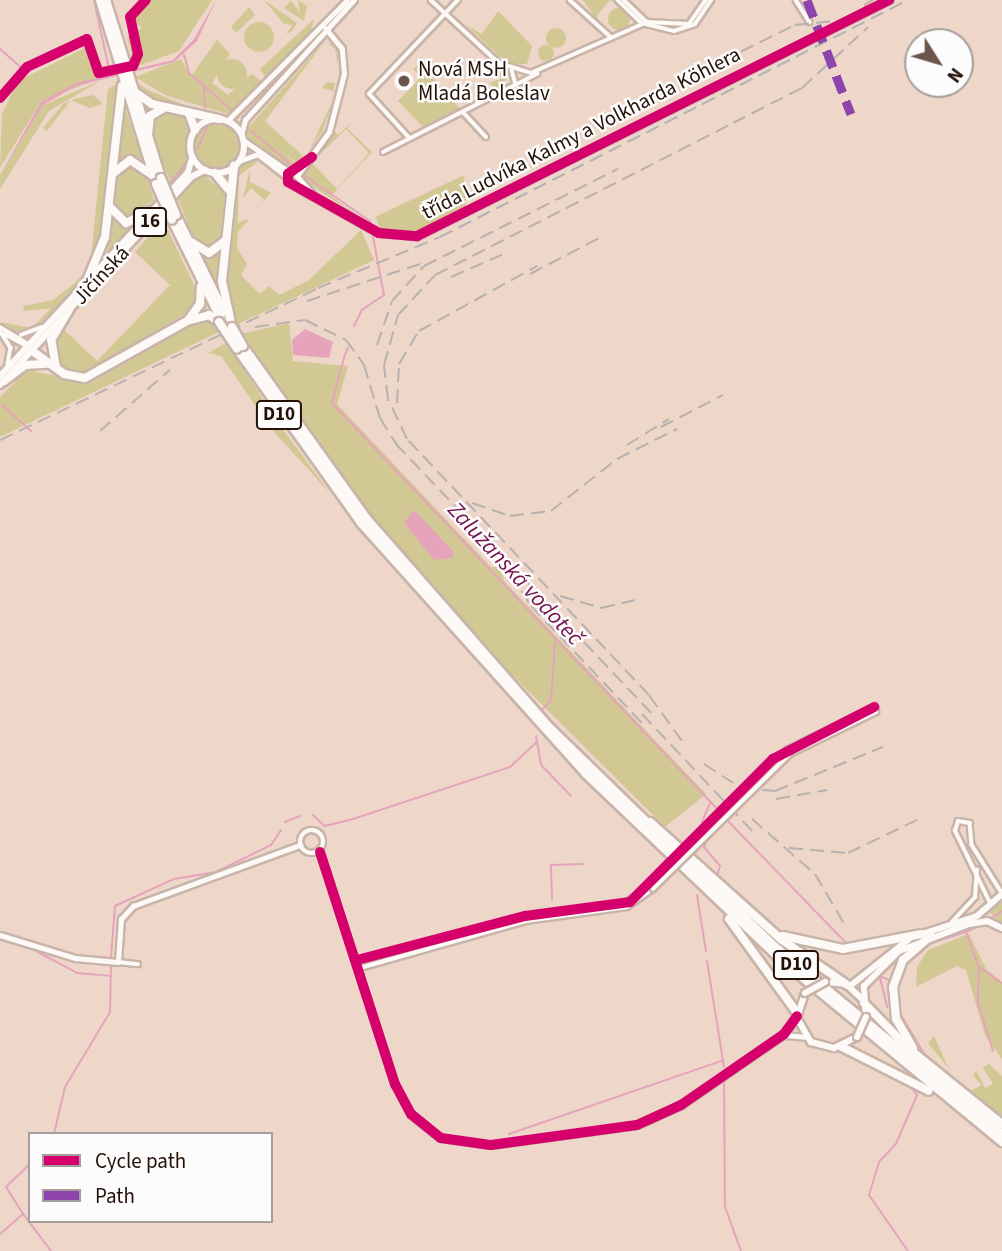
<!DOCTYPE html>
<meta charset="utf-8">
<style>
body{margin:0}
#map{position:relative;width:1002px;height:1251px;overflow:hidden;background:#eed6c9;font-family:"Source Sans 3",sans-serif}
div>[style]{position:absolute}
.green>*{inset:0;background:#d2c893}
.round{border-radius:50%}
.water>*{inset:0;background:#e5a4bc}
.stream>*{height:2px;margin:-1px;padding:0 1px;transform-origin:1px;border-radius:1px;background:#e5a4bc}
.roads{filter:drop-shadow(2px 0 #c9b4a9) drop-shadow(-2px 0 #c9b4a9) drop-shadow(0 2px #c9b4a9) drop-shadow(0 -2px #c9b4a9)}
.minor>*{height:3.5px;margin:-1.75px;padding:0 1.75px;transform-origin:1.75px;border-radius:1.75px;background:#fcf9f7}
.tertiary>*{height:4.5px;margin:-2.25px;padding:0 2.25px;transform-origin:2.25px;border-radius:2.25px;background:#fcf9f7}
.tertiary>.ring{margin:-2.25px;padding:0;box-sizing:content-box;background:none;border:4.5px solid #fcf9f7;border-radius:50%}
.primary>*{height:6px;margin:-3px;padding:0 3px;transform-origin:3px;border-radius:3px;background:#fcf9f7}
.primary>.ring{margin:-3px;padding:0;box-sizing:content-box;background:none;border:6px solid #fcf9f7;border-radius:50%}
.motorway>*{height:8px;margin:-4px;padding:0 4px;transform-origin:4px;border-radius:4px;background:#fcf9f7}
.rail>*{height:2px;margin-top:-1px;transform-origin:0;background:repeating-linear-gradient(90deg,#b8b2af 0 14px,transparent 0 21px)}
.bridges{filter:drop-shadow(2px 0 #c9b4a9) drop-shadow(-2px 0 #c9b4a9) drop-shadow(0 2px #c9b4a9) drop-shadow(0 -2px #c9b4a9)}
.minor-bridge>*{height:3.5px;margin:-1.75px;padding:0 1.75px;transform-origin:1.75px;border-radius:1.75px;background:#fcf9f7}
.primary-bridge>*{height:6px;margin:-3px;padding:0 3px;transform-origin:3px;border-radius:3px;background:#fcf9f7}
.motorway-bridge>*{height:8px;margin:-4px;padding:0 4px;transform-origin:4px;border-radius:4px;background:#fcf9f7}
.quiet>*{height:9px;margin-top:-4.5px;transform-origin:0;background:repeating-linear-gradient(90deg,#8e44ad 0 18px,transparent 0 27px)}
.cycleway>*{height:10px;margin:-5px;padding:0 5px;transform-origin:5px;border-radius:5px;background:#d6006c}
.dots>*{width:19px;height:19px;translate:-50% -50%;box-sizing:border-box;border:4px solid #fcfcfc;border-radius:50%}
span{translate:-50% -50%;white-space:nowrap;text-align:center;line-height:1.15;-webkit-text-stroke:5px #fcfcfc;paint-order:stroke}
.shield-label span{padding:2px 5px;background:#fcfcfc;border:2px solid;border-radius:5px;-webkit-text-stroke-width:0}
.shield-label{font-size:19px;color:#241107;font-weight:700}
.poi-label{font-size:21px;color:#241107}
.left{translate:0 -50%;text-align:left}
.street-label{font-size:21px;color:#241107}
.water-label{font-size:23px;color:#73124d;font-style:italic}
.legend{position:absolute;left:28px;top:1132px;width:245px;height:91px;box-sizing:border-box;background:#fcfcfc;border:2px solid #a69e9a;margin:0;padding:9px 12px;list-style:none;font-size:21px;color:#241107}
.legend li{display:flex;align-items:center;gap:14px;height:35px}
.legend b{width:35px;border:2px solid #a69e9a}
.north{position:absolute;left:904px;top:28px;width:70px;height:70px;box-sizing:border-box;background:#fcfcfc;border:2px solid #a69e9a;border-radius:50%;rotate:127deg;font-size:19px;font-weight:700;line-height:28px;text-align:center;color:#241107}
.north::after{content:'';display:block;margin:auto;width:24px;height:32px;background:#6b564b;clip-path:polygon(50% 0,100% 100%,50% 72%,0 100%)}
</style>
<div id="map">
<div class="green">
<i style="clip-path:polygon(149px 0,212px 0,179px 51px,135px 67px,127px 37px,142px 28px,130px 17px)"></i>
<i style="clip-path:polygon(264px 0,297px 23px,292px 31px,286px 34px,293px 25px,284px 24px)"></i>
<i style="clip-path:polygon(291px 0,300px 13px,298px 0,307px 6px,304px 21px,284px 8px)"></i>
<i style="clip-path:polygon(583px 0,614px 0,618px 4px,610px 0,597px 15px,599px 23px)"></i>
<i style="clip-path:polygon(249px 7px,255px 15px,236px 33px,231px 27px)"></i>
<i class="round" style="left:608px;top:8px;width:22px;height:22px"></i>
<i style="clip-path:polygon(498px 11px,532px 46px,527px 64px,509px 65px,466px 25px,482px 34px)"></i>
<i style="clip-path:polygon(314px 19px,310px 35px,267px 79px,260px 69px)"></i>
<i class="round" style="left:244px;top:22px;width:30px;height:30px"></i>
<i class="round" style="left:546px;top:28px;width:20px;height:20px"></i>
<i style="clip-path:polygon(217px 40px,230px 54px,212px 83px,228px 95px,252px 74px,264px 83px,231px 115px,167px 96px,135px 77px,181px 59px,188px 72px,196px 79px,192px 75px)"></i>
<i style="clip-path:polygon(325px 41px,333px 45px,337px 51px,338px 55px,338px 66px,335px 49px,325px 41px,265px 121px,305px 158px,299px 165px,280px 149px,298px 166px,291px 169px,249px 140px,246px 130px)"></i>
<i class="round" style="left:538px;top:45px;width:16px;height:16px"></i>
<i style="clip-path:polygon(89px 46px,99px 78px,41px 102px,0 168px,2px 114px,18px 81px)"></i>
<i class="round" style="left:217px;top:59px;width:30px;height:30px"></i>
<i style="clip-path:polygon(420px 63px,460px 109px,424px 128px,398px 101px,421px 77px,413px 69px)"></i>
<i style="clip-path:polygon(493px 64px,507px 79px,497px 90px,489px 83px,500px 79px,489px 68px)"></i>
<i style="clip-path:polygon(133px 79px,146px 89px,194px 109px,154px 102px,137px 91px)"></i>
<i style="clip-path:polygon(100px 81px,49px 111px,0 189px,0 175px,43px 105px)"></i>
<i style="clip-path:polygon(327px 82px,335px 83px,330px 110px,322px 132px,310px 149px,331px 104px,333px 91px,322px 88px)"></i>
<i style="clip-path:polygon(116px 84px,98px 256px,84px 277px,46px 318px,33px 330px,20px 333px,0 322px,32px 328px,90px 267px,108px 89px)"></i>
<i style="clip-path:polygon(93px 95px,103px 104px,89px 108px,71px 100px,47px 131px,43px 128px,63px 104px,74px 99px)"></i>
<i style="clip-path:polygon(125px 108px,143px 160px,118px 161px)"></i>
<i style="clip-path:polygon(167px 112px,187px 116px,192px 127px,187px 168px,172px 185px,150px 131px,156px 113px)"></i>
<i style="clip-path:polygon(353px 121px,347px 128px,372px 152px,331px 196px,369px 224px,302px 179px,312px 163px,337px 189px,369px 153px,346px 129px,318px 156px,334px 130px,338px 135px)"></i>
<i class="round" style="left:194px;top:123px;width:46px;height:46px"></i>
<i style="clip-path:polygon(255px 156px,257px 162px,239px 176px,238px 223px,250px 218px,238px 232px,237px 248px,247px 264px,241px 275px,260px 294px,269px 286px,279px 295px,309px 280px,361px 230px,374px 260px,238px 324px,224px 284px,233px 173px)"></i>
<i style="clip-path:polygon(128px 163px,144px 170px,154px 200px,127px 220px,114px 205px,119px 173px)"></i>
<i style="clip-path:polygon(250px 169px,250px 182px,271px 193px,254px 212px,264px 200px,251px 188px,243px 198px)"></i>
<i style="clip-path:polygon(203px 174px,226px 194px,221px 242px,210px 250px,195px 241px,177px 197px)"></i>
<i style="clip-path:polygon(464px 175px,466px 207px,413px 233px,381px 229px,375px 217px)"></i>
<i style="clip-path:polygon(113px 220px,132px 228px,106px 255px,110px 240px)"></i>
<i style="clip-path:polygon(163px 220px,197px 291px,195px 307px,94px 371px,66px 372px,53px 346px,62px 328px,97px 361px,170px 285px,135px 252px)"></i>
<i style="clip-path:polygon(199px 254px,220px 255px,220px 298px)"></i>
<i style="clip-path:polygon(75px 283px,54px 308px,23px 311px,24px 306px,53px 300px)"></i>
<i style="clip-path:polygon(204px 317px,221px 331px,0 437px,0 397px,27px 370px,91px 383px)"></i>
<i style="clip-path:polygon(289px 323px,293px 361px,348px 366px,337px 404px,491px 567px,501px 567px,504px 581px,706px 794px,665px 827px,464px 627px,360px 503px,241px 334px)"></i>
<i style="clip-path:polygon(226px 343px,284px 431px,330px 493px,274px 432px,221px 356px,208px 353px)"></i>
<i style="clip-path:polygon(1002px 897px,1002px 925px,989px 911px)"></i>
<i style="clip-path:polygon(969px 934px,986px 969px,1002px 982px,1002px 1059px,985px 1035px,966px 970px,957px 966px,916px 987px,917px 967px,928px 950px)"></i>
<i style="clip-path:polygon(934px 1036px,949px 1069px,928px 1043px)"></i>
<i style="clip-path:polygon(989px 1064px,1002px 1076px,1002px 1117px,970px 1091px,982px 1085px,973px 1076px,976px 1070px,985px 1088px,993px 1084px,983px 1068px)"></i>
</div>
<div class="water">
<i style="clip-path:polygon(216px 0,197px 41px,174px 62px,76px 86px,43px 105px,0 175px,41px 102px,76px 83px,173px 60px,194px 39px)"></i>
<i style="clip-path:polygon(305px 329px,333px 342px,329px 358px,293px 355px,292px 340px)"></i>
<i style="clip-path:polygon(414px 510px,454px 552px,452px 558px,434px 560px,404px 523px)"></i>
</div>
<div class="stream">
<i style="left:94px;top:0;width:71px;rotate:77.7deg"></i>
<i style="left:0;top:49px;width:30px;rotate:41deg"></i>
<i style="left:184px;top:55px;width:19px;rotate:74deg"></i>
<i style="left:189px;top:73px;width:58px;rotate:40.8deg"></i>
<i style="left:204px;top:85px;width:23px;rotate:88deg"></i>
<i style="left:251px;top:131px;width:56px;rotate:39.9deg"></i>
<i style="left:197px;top:149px;width:23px;rotate:-65deg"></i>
<i style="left:305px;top:176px;width:79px;rotate:34.7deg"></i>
<i style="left:370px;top:221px;width:75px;rotate:79.3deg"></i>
<i style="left:384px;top:295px;width:27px;rotate:146deg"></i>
<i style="left:362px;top:310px;width:18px;rotate:117deg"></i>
<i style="left:167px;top:187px;width:31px;rotate:-52deg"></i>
<i style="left:346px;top:353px;width:6px;rotate:-72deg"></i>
<i style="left:345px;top:354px;width:51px;rotate:104.9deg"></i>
<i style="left:332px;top:403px;width:567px;rotate:46.5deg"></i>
<i style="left:2px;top:405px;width:39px;rotate:42deg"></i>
<i style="left:542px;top:710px;width:13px;rotate:-48deg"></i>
<i style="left:551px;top:700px;width:58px;rotate:-86.1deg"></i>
<i style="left:536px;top:736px;width:29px;rotate:80deg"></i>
<i style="left:541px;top:765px;width:43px;rotate:45.9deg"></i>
<i style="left:313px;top:815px;width:16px;rotate:43deg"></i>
<i style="left:325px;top:826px;width:32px;rotate:-14deg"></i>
<i style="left:356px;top:818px;width:162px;rotate:-18.3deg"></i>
<i style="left:510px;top:767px;width:37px;rotate:-43deg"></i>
<i style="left:725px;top:818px;width:177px;rotate:45.9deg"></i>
<i style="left:285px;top:822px;width:16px;rotate:-22deg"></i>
<i style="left:706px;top:829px;width:8px;rotate:-120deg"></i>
<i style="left:702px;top:822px;width:21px;rotate:-67deg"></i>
<i style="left:709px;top:834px;width:14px;rotate:111deg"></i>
<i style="left:704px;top:847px;width:25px;rotate:50deg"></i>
<i style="left:720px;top:866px;width:9px;rotate:108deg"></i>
<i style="left:697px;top:895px;width:57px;rotate:80.9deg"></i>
<i style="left:552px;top:899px;width:34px;rotate:-92deg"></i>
<i style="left:551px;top:865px;width:32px;rotate:-2deg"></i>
<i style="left:993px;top:917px;width:11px;rotate:-34deg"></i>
<i style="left:966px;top:932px;width:17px;rotate:-25deg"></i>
<i style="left:925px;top:945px;width:43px;rotate:-17.6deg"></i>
<i style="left:966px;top:932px;width:37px;rotate:70deg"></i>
<i style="left:979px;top:967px;width:28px;rotate:35deg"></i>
<i style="left:36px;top:951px;width:47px;rotate:28.2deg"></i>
<i style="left:77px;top:973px;width:33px;rotate:5deg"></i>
<i style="left:111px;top:957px;width:51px;rotate:-85.5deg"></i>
<i style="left:115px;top:906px;width:65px;rotate:-24.6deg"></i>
<i style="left:174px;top:879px;width:43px;rotate:-9.5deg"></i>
<i style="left:216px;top:872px;width:61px;rotate:-26.1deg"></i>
<i style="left:271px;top:845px;width:18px;rotate:-56deg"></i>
<i style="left:707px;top:961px;width:107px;rotate:80.9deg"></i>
<i style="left:979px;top:967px;width:36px;rotate:92deg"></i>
<i style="left:978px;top:1003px;width:50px;rotate:72.6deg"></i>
<i style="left:877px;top:975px;width:13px;rotate:23deg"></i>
<i style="left:880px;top:978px;width:30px;rotate:76deg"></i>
<i style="left:897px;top:983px;width:29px;rotate:-61deg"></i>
<i style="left:899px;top:1012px;width:56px;rotate:58.9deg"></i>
<i style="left:724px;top:1077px;width:130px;rotate:89.6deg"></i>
<i style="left:725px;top:1207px;width:47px;rotate:70deg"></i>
<i style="left:54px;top:1134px;width:48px;rotate:-76.8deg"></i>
<i style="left:65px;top:1087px;width:87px;rotate:-59deg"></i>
<i style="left:110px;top:1012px;width:47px;rotate:-88.8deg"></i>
<i style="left:509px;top:1134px;width:227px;rotate:-19deg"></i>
<i style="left:23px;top:1214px;width:46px;rotate:52.9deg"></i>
<i style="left:0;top:1234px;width:30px;rotate:-41deg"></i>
<i style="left:23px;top:1214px;width:32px;rotate:-122deg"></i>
<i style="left:6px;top:1187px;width:33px;rotate:-44deg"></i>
<i style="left:908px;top:1251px;width:68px;rotate:-124.9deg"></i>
<i style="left:869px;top:1195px;width:34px;rotate:-73deg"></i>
<i style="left:879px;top:1162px;width:25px;rotate:-47deg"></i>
<i style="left:896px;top:1144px;width:53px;rotate:-66.8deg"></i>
<i style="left:917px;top:1095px;width:11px;rotate:-124deg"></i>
</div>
<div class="roads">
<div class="minor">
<i style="left:431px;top:0;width:93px;rotate:42.8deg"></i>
<i style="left:499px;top:63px;width:34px;rotate:17deg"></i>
<i style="left:531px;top:73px;width:127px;rotate:-23.7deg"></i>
<i style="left:647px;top:22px;width:42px;rotate:2.7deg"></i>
<i style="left:689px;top:24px;width:29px;rotate:-55deg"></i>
<i style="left:570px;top:0;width:55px;rotate:42.1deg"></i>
<i style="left:618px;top:0;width:33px;rotate:44deg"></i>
<i style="left:642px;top:23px;width:33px;rotate:14deg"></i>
<i style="left:674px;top:31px;width:22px;rotate:-18deg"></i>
<i style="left:695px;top:24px;width:29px;rotate:-56deg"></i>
<i style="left:624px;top:0;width:32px;rotate:44deg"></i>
<i style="left:796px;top:0;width:26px;rotate:58deg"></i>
<i style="left:512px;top:70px;width:16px;rotate:75deg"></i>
<i style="left:463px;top:112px;width:34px;rotate:47deg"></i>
<i style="left:409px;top:138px;width:59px;rotate:-132.3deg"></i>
<i style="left:369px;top:94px;width:129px;rotate:-46.6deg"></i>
<i style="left:383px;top:152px;width:173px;rotate:-26.9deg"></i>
<i style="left:0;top:327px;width:33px;rotate:31deg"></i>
<i style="left:1px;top:332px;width:19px;rotate:58deg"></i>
<i style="left:11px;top:348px;width:16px;rotate:101deg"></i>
<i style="left:5px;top:334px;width:25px;rotate:29deg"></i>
<i style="left:21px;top:335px;width:22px;rotate:-21deg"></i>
<i style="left:787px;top:750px;width:97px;rotate:-26.3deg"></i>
<i style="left:790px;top:754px;width:96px;rotate:-26deg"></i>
<i style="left:989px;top:901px;width:78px;rotate:-115.9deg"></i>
<i style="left:955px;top:831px;width:10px;rotate:-73deg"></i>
<i style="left:958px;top:821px;width:12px;rotate:9deg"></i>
<i style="left:970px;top:823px;width:22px;rotate:85deg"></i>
<i style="left:972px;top:845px;width:57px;rotate:58deg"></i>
<i style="left:952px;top:922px;width:34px;rotate:-47deg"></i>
<i style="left:975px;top:897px;width:27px;rotate:-86deg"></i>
<i style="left:357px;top:960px;width:174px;rotate:-14.7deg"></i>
<i style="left:525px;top:916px;width:102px;rotate:-7.3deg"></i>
<i style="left:626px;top:903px;width:29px;rotate:-36deg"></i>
<i style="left:118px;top:962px;width:20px;rotate:6deg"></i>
<i style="left:360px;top:968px;width:173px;rotate:-15.8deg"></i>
<i style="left:526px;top:921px;width:102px;rotate:-7.9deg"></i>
<i style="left:627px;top:907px;width:32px;rotate:-35deg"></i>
</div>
<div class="tertiary">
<i style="left:868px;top:7px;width:13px;rotate:-32deg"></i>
<i style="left:227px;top:121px;width:170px;rotate:-45.2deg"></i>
<i style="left:241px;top:135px;width:16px;rotate:-75deg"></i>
<i style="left:245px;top:120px;width:162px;rotate:-47.8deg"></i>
<i style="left:242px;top:139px;width:60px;rotate:34.8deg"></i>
<i style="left:312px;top:157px;width:29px;rotate:145deg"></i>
<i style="left:288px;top:174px;width:8px;rotate:90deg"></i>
<i style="left:288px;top:182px;width:104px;rotate:29.3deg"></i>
<i style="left:379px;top:233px;width:38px;rotate:5deg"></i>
<i style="left:417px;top:236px;width:528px;rotate:-26.57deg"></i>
<i style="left:239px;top:161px;width:20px;rotate:-20deg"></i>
<i style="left:258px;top:154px;width:37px;rotate:38deg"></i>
<i style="left:297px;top:176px;width:54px;rotate:-54deg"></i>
<i style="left:329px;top:132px;width:60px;rotate:-75.5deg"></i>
<i style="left:344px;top:74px;width:25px;rotate:-95deg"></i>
<i style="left:342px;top:49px;width:26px;rotate:-129deg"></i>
<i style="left:297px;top:176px;width:23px;rotate:49deg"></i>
<i class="ring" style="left:300px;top:830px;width:19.5px;height:19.5px"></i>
<i style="left:320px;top:852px;width:244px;rotate:72.1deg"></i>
<i style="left:395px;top:1084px;width:34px;rotate:62deg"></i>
<i style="left:411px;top:1114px;width:38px;rotate:39deg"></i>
<i style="left:441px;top:1138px;width:50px;rotate:8deg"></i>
<i style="left:491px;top:1145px;width:147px;rotate:-7.8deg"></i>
<i style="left:637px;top:1125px;width:48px;rotate:-24.4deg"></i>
<i style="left:681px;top:1105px;width:125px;rotate:-34.6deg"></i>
<i style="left:784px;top:1034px;width:22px;rotate:-54deg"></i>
<i style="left:0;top:935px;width:78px;rotate:17deg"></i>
<i style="left:75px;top:958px;width:43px;rotate:5.3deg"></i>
<i style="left:118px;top:962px;width:43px;rotate:-86deg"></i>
<i style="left:121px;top:919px;width:18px;rotate:-47deg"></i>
<i style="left:133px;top:906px;width:178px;rotate:-20.1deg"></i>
<i style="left:785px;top:1035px;width:21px;rotate:5deg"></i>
</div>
<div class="primary">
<i class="ring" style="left:190px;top:119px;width:48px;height:48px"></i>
<i style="left:0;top:376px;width:277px;rotate:-47.3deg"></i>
<i style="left:188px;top:172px;width:15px;rotate:-74deg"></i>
<i style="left:0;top:385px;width:282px;rotate:-47.4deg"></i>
<i style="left:191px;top:177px;width:16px;rotate:-27deg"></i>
<i style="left:919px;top:935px;width:61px;rotate:-18.1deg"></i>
<i style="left:977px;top:916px;width:33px;rotate:-41deg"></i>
<i style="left:825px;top:982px;width:21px;rotate:5deg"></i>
<i style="left:846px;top:984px;width:22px;rotate:43deg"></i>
<i style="left:850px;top:986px;width:75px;rotate:-38.5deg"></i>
<i style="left:805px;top:993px;width:26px;rotate:108deg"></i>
<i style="left:797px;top:1018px;width:28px;rotate:60deg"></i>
<i style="left:811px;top:1042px;width:24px;rotate:15deg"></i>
<i style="left:834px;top:1048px;width:25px;rotate:-26deg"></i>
<i style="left:866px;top:1017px;width:31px;rotate:-94deg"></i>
<i style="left:864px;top:986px;width:49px;rotate:-45deg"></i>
<i style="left:899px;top:951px;width:75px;rotate:-21.1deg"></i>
<i style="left:969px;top:924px;width:18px;rotate:-9deg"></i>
<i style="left:987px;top:921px;width:17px;rotate:25deg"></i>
</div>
<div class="motorway">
<i style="left:100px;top:0;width:192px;rotate:73.1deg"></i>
<i style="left:106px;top:0;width:186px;rotate:72.8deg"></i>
<i style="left:132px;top:90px;width:24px;rotate:35deg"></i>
<i style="left:152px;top:104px;width:69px;rotate:12.6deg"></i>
<i style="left:189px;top:113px;width:18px;rotate:71deg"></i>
<i style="left:148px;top:135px;width:19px;rotate:-84deg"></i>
<i style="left:150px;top:116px;width:16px;rotate:-30deg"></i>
<i style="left:115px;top:172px;width:19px;rotate:-39deg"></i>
<i style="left:130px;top:160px;width:25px;rotate:34deg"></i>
<i style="left:215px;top:173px;width:21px;rotate:51deg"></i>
<i style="left:111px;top:208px;width:21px;rotate:45deg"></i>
<i style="left:126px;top:223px;width:29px;rotate:-25deg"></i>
<i style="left:176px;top:215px;width:108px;rotate:63.7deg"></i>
<i style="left:172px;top:220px;width:113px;rotate:63.7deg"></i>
<i style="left:191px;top:242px;width:21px;rotate:31deg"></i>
<i style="left:209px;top:253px;width:20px;rotate:-37deg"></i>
<i style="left:86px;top:283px;width:50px;rotate:-67.6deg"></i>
<i style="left:105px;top:237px;width:152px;rotate:-83.6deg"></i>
<i style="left:189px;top:319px;width:19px;rotate:-54deg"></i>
<i style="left:200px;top:304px;width:17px;rotate:-87deg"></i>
<i style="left:232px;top:327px;width:47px;rotate:-102.3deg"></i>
<i style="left:222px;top:281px;width:116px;rotate:-84deg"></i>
<i style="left:243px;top:346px;width:211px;rotate:54.4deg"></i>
<i style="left:366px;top:518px;width:279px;rotate:48.8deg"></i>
<i style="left:550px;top:728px;width:313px;rotate:44.2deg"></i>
<i style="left:774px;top:946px;width:296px;rotate:39.5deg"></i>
<i style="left:237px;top:349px;width:214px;rotate:54.5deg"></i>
<i style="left:361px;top:523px;width:336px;rotate:48.1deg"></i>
<i style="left:585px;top:773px;width:269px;rotate:43.6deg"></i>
<i style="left:780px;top:959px;width:288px;rotate:39.5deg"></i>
<i style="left:31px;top:350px;width:41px;rotate:36deg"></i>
<i style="left:64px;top:374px;width:21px;rotate:11deg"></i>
<i style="left:85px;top:378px;width:117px;rotate:-29.2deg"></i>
<i style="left:187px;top:321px;width:23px;rotate:-15deg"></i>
<i style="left:209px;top:315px;width:12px;rotate:35deg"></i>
<i style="left:56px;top:367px;width:27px;rotate:-100deg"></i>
<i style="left:51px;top:340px;width:37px;rotate:-59deg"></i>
<i style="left:4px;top:381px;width:26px;rotate:-37deg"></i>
<i style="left:25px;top:365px;width:22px;rotate:-3deg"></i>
<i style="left:650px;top:822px;width:177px;rotate:41.8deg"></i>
<i style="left:782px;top:940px;width:78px;rotate:34.5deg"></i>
<i style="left:729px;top:919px;width:116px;rotate:54.1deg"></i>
<i style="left:783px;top:936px;width:61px;rotate:12.2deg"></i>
<i style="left:843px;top:949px;width:80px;rotate:-10.8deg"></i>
<i style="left:864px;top:1003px;width:63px;rotate:45.6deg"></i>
<i style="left:908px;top:1048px;width:121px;rotate:39deg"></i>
<i style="left:842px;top:1047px;width:97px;rotate:26.8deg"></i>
<i style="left:913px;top:1048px;width:34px;rotate:-120deg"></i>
<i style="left:896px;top:1019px;width:32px;rotate:-95deg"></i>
<i style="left:893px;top:987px;width:29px;rotate:-70deg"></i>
<i style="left:903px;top:960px;width:37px;rotate:-41deg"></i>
</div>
</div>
<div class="rail">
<i style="left:722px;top:61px;width:81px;rotate:-26.3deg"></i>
<i style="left:795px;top:25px;width:68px;rotate:-5.9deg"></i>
<i style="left:733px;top:123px;width:77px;rotate:-26.9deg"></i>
<i style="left:802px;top:88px;width:90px;rotate:-42.7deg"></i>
<i style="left:530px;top:274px;width:80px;rotate:-27.5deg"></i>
<i style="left:451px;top:277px;width:62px;rotate:-23.7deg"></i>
<i style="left:307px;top:301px;width:119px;rotate:-18.1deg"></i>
<i style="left:255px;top:327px;width:50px;rotate:-8deg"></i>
<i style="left:305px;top:320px;width:46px;rotate:26deg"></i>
<i style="left:346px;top:340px;width:31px;rotate:54deg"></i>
<i style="left:364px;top:365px;width:55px;rotate:73.2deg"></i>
<i style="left:380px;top:418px;width:31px;rotate:58deg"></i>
<i style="left:396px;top:444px;width:378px;rotate:46.5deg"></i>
<i style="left:377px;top:345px;width:46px;rotate:-71.2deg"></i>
<i style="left:392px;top:301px;width:47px;rotate:-47.6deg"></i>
<i style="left:424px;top:266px;width:217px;rotate:-26.6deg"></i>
<i style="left:397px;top:403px;width:39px;rotate:-87deg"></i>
<i style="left:399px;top:364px;width:39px;rotate:-59deg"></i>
<i style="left:419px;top:331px;width:135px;rotate:-28.8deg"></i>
<i style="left:661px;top:427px;width:70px;rotate:-27.3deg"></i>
<i style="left:100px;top:431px;width:93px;rotate:-41.1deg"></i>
<i style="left:0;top:440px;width:352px;rotate:-25.5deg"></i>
<i style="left:318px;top:288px;width:132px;rotate:-22.7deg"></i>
<i style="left:440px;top:237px;width:525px;rotate:-26.86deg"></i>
<i style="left:627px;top:445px;width:49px;rotate:-31.8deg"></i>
<i style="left:472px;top:503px;width:40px;rotate:18.9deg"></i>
<i style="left:510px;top:516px;width:41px;rotate:-7deg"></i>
<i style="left:551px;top:511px;width:84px;rotate:-38.2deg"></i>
<i style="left:617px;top:459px;width:67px;rotate:-26.6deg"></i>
<i style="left:511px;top:573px;width:39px;rotate:59deg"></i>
<i style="left:531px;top:606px;width:164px;rotate:46.5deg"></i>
<i style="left:560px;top:596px;width:43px;rotate:16.3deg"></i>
<i style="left:601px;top:608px;width:39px;rotate:-13deg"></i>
<i style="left:642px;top:714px;width:163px;rotate:46.7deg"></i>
<i style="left:682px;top:741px;width:57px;rotate:-125.7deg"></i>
<i style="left:649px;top:695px;width:352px;rotate:-133.4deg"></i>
<i style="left:407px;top:439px;width:44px;rotate:-115.4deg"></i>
<i style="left:388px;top:399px;width:34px;rotate:-97deg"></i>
<i style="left:384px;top:365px;width:52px;rotate:-74.4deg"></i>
<i style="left:398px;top:315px;width:54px;rotate:-47.2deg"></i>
<i style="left:435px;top:275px;width:330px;rotate:-27deg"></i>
<i style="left:704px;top:764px;width:44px;rotate:33deg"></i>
<i style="left:741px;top:788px;width:34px;rotate:5deg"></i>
<i style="left:775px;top:791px;width:117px;rotate:-22.2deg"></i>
<i style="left:776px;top:799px;width:52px;rotate:-10deg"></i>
<i style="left:752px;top:819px;width:84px;rotate:41.1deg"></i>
<i style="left:815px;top:874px;width:56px;rotate:59.7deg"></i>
<i style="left:789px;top:848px;width:59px;rotate:4.8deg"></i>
<i style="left:848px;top:853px;width:79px;rotate:-25.6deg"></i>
</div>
<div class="bridges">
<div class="minor-bridge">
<i style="left:649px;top:886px;width:194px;rotate:-44.6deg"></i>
<i style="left:653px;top:889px;width:192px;rotate:-44.6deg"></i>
</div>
<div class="primary-bridge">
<i style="left:805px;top:993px;width:23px;rotate:-29deg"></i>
<i style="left:857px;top:1037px;width:22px;rotate:-66deg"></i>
</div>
<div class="motorway-bridge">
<i style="left:161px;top:178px;width:40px;rotate:68deg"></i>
<i style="left:156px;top:184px;width:39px;rotate:66deg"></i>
<i style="left:219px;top:322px;width:32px;rotate:56deg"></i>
<i style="left:232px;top:327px;width:22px;rotate:60deg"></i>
</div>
</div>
<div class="quiet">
<i style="left:807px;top:0;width:122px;rotate:68.9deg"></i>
</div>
<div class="cycleway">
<i style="left:0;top:98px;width:41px;rotate:-48.9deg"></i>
<i style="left:27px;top:67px;width:66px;rotate:-25deg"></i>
<i style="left:87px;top:39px;width:36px;rotate:71deg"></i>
<i style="left:99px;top:73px;width:35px;rotate:-12deg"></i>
<i style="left:133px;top:66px;width:13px;rotate:-67deg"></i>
<i style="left:138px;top:54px;width:38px;rotate:-102deg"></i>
<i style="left:130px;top:17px;width:23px;rotate:-47deg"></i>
<i style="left:312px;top:157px;width:29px;rotate:145deg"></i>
<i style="left:288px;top:174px;width:8px;rotate:90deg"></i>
<i style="left:288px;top:182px;width:104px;rotate:29.3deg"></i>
<i style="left:379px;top:233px;width:38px;rotate:5deg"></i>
<i style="left:417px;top:236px;width:528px;rotate:-26.57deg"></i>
<i style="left:320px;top:852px;width:244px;rotate:72.1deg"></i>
<i style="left:395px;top:1084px;width:34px;rotate:62deg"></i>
<i style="left:411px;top:1114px;width:38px;rotate:39deg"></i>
<i style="left:441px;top:1138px;width:50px;rotate:8deg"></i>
<i style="left:491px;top:1145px;width:147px;rotate:-7.8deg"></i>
<i style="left:637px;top:1125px;width:48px;rotate:-24.4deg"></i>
<i style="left:681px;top:1105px;width:125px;rotate:-34.6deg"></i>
<i style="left:784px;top:1034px;width:22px;rotate:-54deg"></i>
<i style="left:357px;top:960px;width:174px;rotate:-14.7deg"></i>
<i style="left:525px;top:916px;width:106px;rotate:-7.6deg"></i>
<i style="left:630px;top:902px;width:202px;rotate:-45deg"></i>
<i style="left:773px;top:759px;width:114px;rotate:-27.2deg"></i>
</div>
<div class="dots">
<i style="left:404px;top:81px;background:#6b564b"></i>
</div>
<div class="shield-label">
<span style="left:150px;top:222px">16</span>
<span style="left:279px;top:415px">D10</span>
<span style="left:796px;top:965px">D10</span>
</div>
<div class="poi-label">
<span class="left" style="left:418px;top:81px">Nová MSH<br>Mladá Boleslav</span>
</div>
<div class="street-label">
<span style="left:581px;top:133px;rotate:-27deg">třída Ludvíka Kalmy a Volkharda Köhlera</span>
<span style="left:101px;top:275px;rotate:-47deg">Jičínská</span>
</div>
<div class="water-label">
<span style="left:515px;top:574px;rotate:47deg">Zalužanská vodoteč</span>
</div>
<ul class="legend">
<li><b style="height:9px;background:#d6006c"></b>Cycle path</li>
<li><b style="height:9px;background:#8e44ad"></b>Path</li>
</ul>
<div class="north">N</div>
</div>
